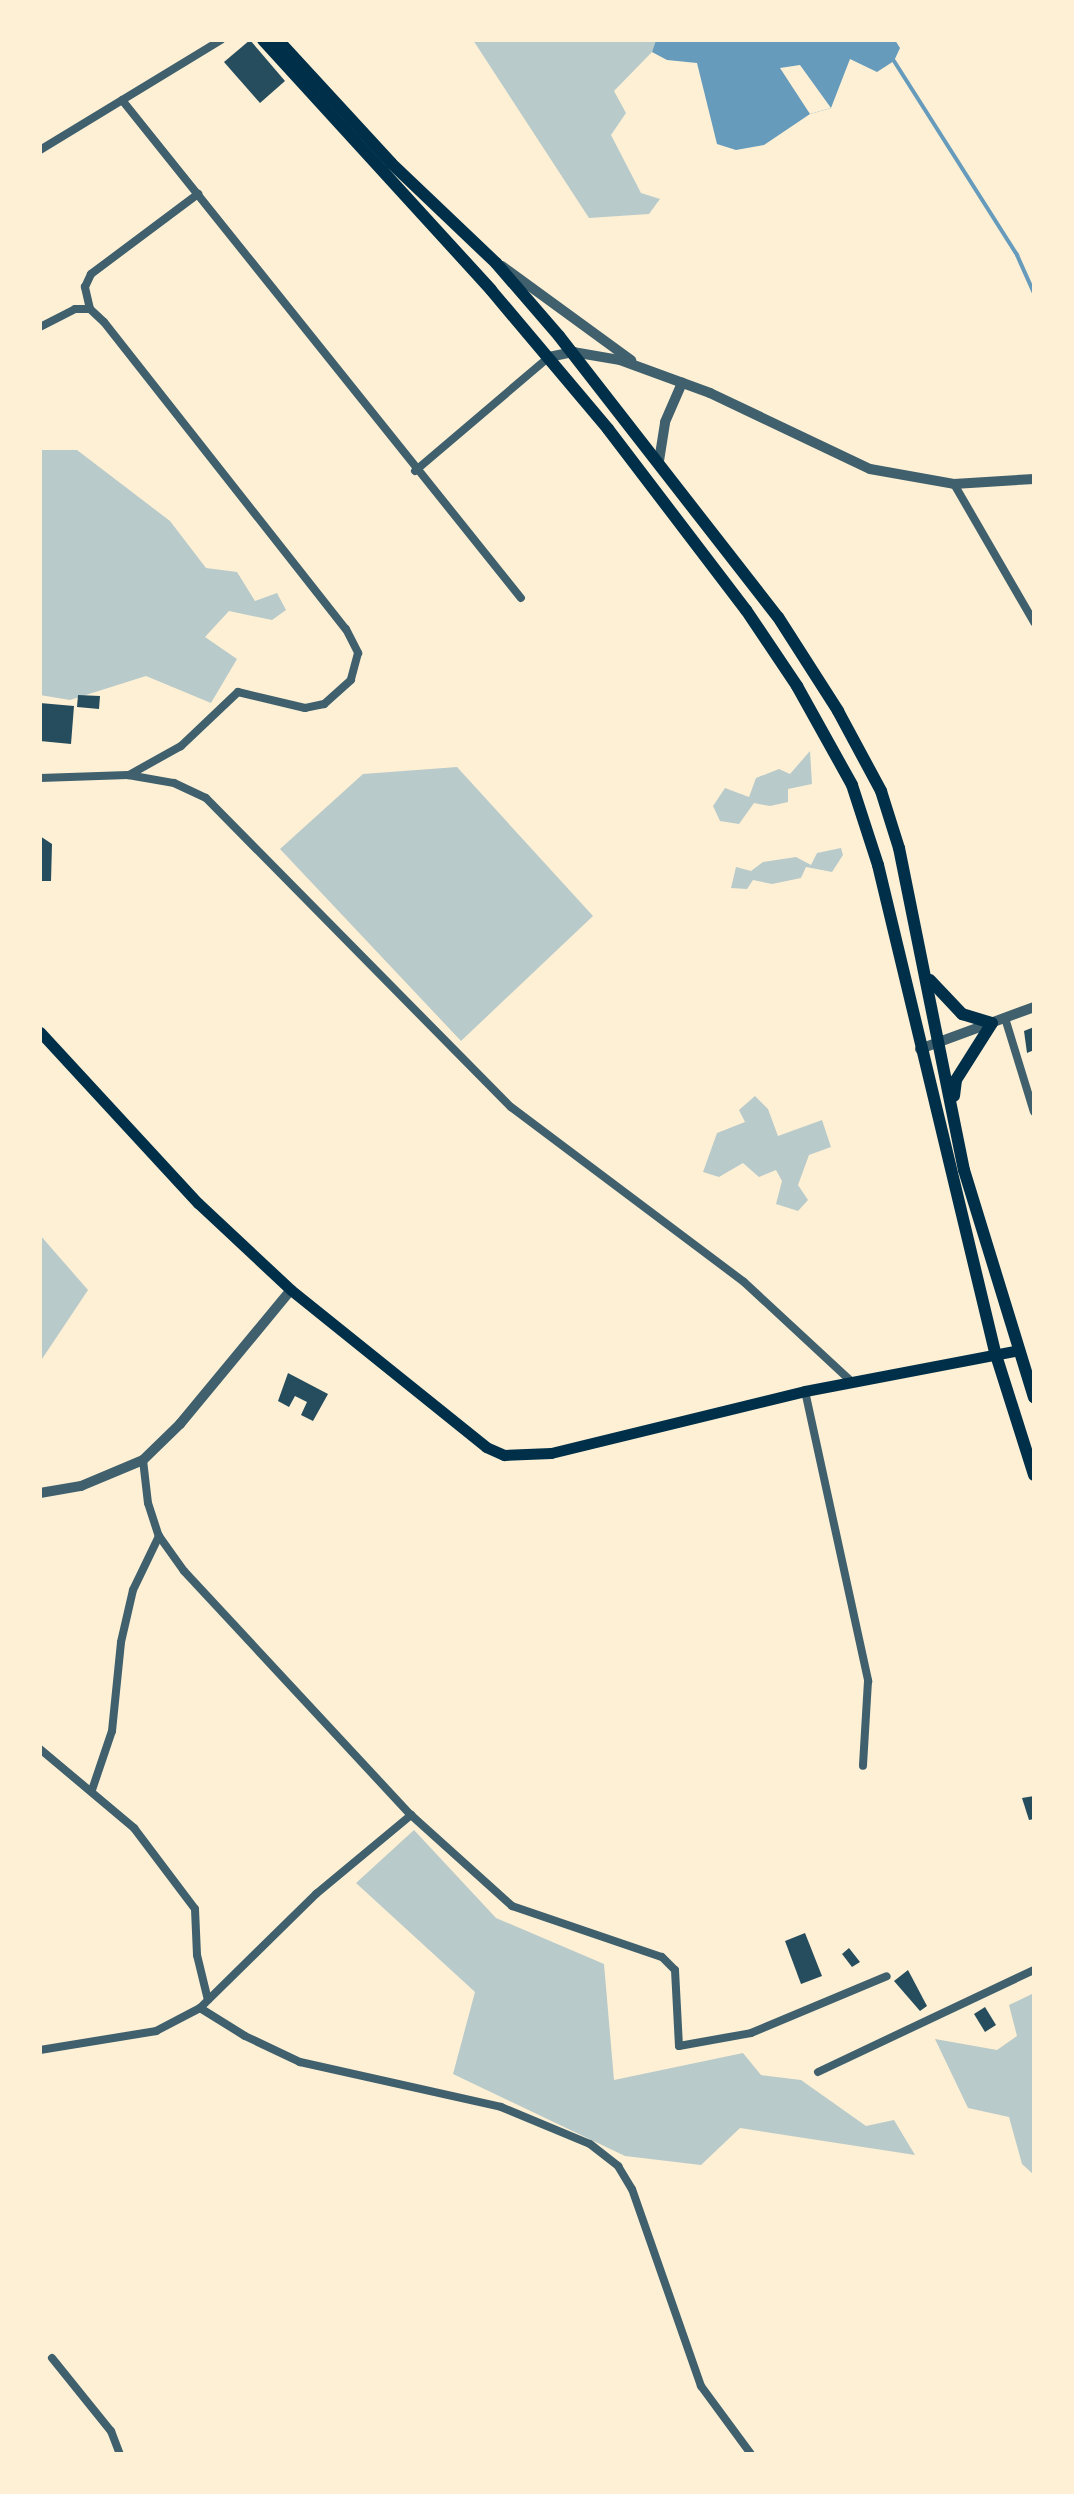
<!DOCTYPE html>
<style>
body{margin:0}
#map{position:relative;width:1074px;height:2494px;overflow:hidden;background:#fdf0d5;font-family:Cabin,sans-serif}
div>[style]{position:absolute}
.green>*{inset:0;background:#b9caca}
.water>*{inset:0;background:#669bbc}
.pier>*{inset:0;background:#fdf0d5}
.stream>*{height:4px;margin:-2px;padding:0 2px;transform-origin:2px;border-radius:2px;background:#669bbc}
.building>*{inset:0;background:#264d5e}
.minor>*{height:8px;margin:-4px;padding:0 4px;transform-origin:4px;border-radius:4px;background:#3f606c}
.tertiary>*{height:10px;margin:-5px;padding:0 5px;transform-origin:5px;border-radius:5px;background:#3f606c}
.secondary>*{height:11px;margin:-5.5px;padding:0 5.5px;transform-origin:5.5px;border-radius:5.5px;background:#003049}
.primary>*{height:12px;margin:-6px;padding:0 6px;transform-origin:6px;border-radius:6px;background:#003049}
span{translate:-50% -50%;white-space:nowrap;text-align:center;line-height:1.15;-webkit-text-stroke:8px #fdf0d5;paint-order:stroke}
.frame{position:absolute;inset:0;border:42px solid #fdf0d5;pointer-events:none}
</style>
<div id="map">
<div class="green">
<i style="clip-path:polygon(473px 40px,656px 40px,652px 52px,614px 91px,626px 113px,611px 135px,641px 193px,660px 199px,649px 214px,589px 218px)"></i>
<i style="clip-path:polygon(40px 450px,77px 450px,170px 521px,206px 568px,237px 572px,255px 601px,277px 593px,286px 610px,272px 620px,229px 611px,205px 637px,237px 659px,211px 703px,146px 676px,70px 700px,40px 695px)"></i>
<i style="clip-path:polygon(810px 751px,812px 784px,788px 789px,788px 802px,770px 806px,754px 803px,739px 824px,720px 821px,713px 806px,725px 788px,749px 797px,756px 778px,779px 769px,790px 774px)"></i>
<i style="clip-path:polygon(457px 767px,593px 916px,461px 1041px,280px 849px,363px 774px)"></i>
<i style="clip-path:polygon(841px 848px,843px 855px,832px 872px,806px 867px,801px 878px,772px 884px,753px 880px,747px 889px,731px 888px,736px 867px,751px 871px,763px 862px,796px 857px,811px 865px,817px 853px)"></i>
<i style="clip-path:polygon(755px 1096px,768px 1109px,778px 1136px,822px 1120px,831px 1147px,809px 1155px,798px 1185px,808px 1200px,798px 1211px,776px 1204px,782px 1181px,776px 1170px,759px 1177px,743px 1163px,719px 1177px,703px 1172px,717px 1133px,745px 1122px,739px 1110px)"></i>
<i style="clip-path:polygon(40px 1235px,88px 1290px,40px 1362px)"></i>
<i style="clip-path:polygon(414px 1830px,496px 1918px,604px 1964px,614px 2080px,743px 2053px,761px 2075px,801px 2080px,866px 2126px,894px 2120px,915px 2155px,740px 2128px,701px 2165px,625px 2156px,453px 2074px,475px 1992px,356px 1883px)"></i>
<i style="clip-path:polygon(1034px 1993px,1034px 2175px,1022px 2164px,1009px 2117px,968px 2108px,935px 2039px,997px 2050px,1017px 2036px,1009px 2005px)"></i>
</div>
<div class="water">
<i style="clip-path:polygon(656px 40px,895px 40px,900px 48px,894px 61px,877px 72px,850px 59px,831px 108px,810px 114px,764px 145px,736px 150px,717px 144px,697px 63px,667px 60px,652px 52px)"></i>
</div>
<div class="pier">
<i style="clip-path:polygon(800px 65px,831px 108px,810px 114px,780px 68px)"></i>
</div>
<div class="stream">
<i style="left:894px;top:61px;width:230px;rotate:57.6deg"></i>
<i style="left:1017px;top:255px;width:42px;rotate:65.9deg"></i>
</div>
<div class="building">
<i style="clip-path:polygon(250px 40px,285px 81px,260px 103px,224px 62px)"></i>
<i style="clip-path:polygon(78px 695px,100px 696px,99px 709px,77px 707px)"></i>
<i style="clip-path:polygon(40px 703px,74px 706px,71px 744px,40px 741px)"></i>
<i style="clip-path:polygon(40px 836px,52px 844px,51px 881px,40px 881px)"></i>
<i style="clip-path:polygon(1034px 1027px,1034px 1050px,1027px 1053px,1024px 1031px)"></i>
<i style="clip-path:polygon(288px 1373px,328px 1394px,313px 1421px,301px 1415px,307px 1402px,295px 1396px,289px 1407px,278px 1401px)"></i>
<i style="clip-path:polygon(1034px 1796px,1034px 1819px,1029px 1820px,1022px 1798px)"></i>
<i style="clip-path:polygon(805px 1933px,822px 1976px,801px 1984px,785px 1941px)"></i>
<i style="clip-path:polygon(849px 1948px,860px 1962px,852px 1967px,842px 1954px)"></i>
<i style="clip-path:polygon(908px 1970px,927px 2006px,920px 2011px,894px 1981px)"></i>
<i style="clip-path:polygon(985px 2007px,996px 2025px,985px 2032px,974px 2014px)"></i>
</div>
<div class="minor">
<i style="left:122px;top:100px;width:638px;rotate:51.3deg"></i>
<i style="left:40px;top:150px;width:212px;rotate:-31.3deg"></i>
<i style="left:90px;top:309px;width:23px;rotate:-103deg"></i>
<i style="left:85px;top:287px;width:14px;rotate:-65deg"></i>
<i style="left:91px;top:274px;width:134px;rotate:-36.8deg"></i>
<i style="left:40px;top:327px;width:39px;rotate:-27deg"></i>
<i style="left:75px;top:309px;width:15px"></i>
<i style="left:90px;top:309px;width:19px;rotate:43deg"></i>
<i style="left:104px;top:322px;width:391px;rotate:51.8deg"></i>
<i style="left:346px;top:629px;width:27px;rotate:63deg"></i>
<i style="left:358px;top:653px;width:28px;rotate:105deg"></i>
<i style="left:351px;top:680px;width:36px;rotate:138deg"></i>
<i style="left:324px;top:704px;width:19px;rotate:168deg"></i>
<i style="left:305px;top:708px;width:69px;rotate:-166.6deg"></i>
<i style="left:238px;top:692px;width:79px;rotate:136.5deg"></i>
<i style="left:181px;top:746px;width:60px;rotate:150.9deg"></i>
<i style="left:415px;top:471px;width:176px;rotate:-40.4deg"></i>
<i style="left:954px;top:484px;width:160px;rotate:59.9deg"></i>
<i style="left:40px;top:778px;width:88px;rotate:-2deg"></i>
<i style="left:128px;top:775px;width:47px;rotate:9.9deg"></i>
<i style="left:174px;top:783px;width:35px;rotate:25deg"></i>
<i style="left:206px;top:798px;width:434px;rotate:45.4deg"></i>
<i style="left:511px;top:1107px;width:291px;rotate:36.9deg"></i>
<i style="left:744px;top:1282px;width:146px;rotate:42.8deg"></i>
<i style="left:1005px;top:1018px;width:98px;rotate:72.9deg"></i>
<i style="left:805px;top:1391px;width:297px;rotate:77.7deg"></i>
<i style="left:868px;top:1681px;width:85px;rotate:93.4deg"></i>
<i style="left:143px;top:1460px;width:43px;rotate:83.4deg"></i>
<i style="left:148px;top:1503px;width:35px;rotate:72deg"></i>
<i style="left:159px;top:1536px;width:43px;rotate:54.5deg"></i>
<i style="left:184px;top:1571px;width:333px;rotate:47.1deg"></i>
<i style="left:411px;top:1815px;width:136px;rotate:42deg"></i>
<i style="left:512px;top:1906px;width:158px;rotate:18.8deg"></i>
<i style="left:662px;top:1957px;width:18px;rotate:45deg"></i>
<i style="left:675px;top:1970px;width:76px;rotate:87deg"></i>
<i style="left:679px;top:2046px;width:73px;rotate:-10.2deg"></i>
<i style="left:751px;top:2033px;width:147px;rotate:-22.7deg"></i>
<i style="left:40px;top:1749px;width:123px;rotate:40deg"></i>
<i style="left:134px;top:1828px;width:101px;rotate:53deg"></i>
<i style="left:195px;top:1909px;width:46px;rotate:87.5deg"></i>
<i style="left:197px;top:1955px;width:46px;rotate:76.3deg"></i>
<i style="left:92px;top:1790px;width:62px;rotate:-71.3deg"></i>
<i style="left:112px;top:1731px;width:89px;rotate:-84.2deg"></i>
<i style="left:121px;top:1642px;width:53px;rotate:-77deg"></i>
<i style="left:133px;top:1590px;width:60px;rotate:-64.3deg"></i>
<i style="left:200px;top:2008px;width:53px;rotate:31.9deg"></i>
<i style="left:245px;top:2036px;width:61px;rotate:25.3deg"></i>
<i style="left:300px;top:2062px;width:206px;rotate:12.6deg"></i>
<i style="left:501px;top:2107px;width:96px;rotate:22.6deg"></i>
<i style="left:590px;top:2144px;width:36px;rotate:38deg"></i>
<i style="left:618px;top:2166px;width:27px;rotate:59deg"></i>
<i style="left:632px;top:2189px;width:209px;rotate:70.7deg"></i>
<i style="left:701px;top:2386px;width:84px;rotate:53.7deg"></i>
<i style="left:40px;top:2050px;width:118px;rotate:-9.3deg"></i>
<i style="left:156px;top:2031px;width:50px;rotate:-27.6deg"></i>
<i style="left:200px;top:2008px;width:163px;rotate:-44.5deg"></i>
<i style="left:316px;top:1894px;width:124px;rotate:-39.7deg"></i>
<i style="left:818px;top:2072px;width:239px;rotate:-25.3deg"></i>
<i style="left:52px;top:2358px;width:94px;rotate:51.1deg"></i>
<i style="left:111px;top:2431px;width:25px;rotate:69deg"></i>
</div>
<div class="tertiary">
<i style="left:502px;top:266px;width:160px;rotate:36.1deg"></i>
<i style="left:549px;top:357px;width:25px;rotate:-12deg"></i>
<i style="left:573px;top:352px;width:48px;rotate:9.7deg"></i>
<i style="left:620px;top:360px;width:96px;rotate:20.1deg"></i>
<i style="left:710px;top:393px;width:177px;rotate:25.4deg"></i>
<i style="left:870px;top:469px;width:85px;rotate:10.1deg"></i>
<i style="left:954px;top:484px;width:80px;rotate:-3.6deg"></i>
<i style="left:659px;top:461px;width:39px;rotate:-81deg"></i>
<i style="left:665px;top:422px;width:43px;rotate:-66.4deg"></i>
<i style="left:920px;top:1049px;width:121px;rotate:-20.2deg"></i>
<i style="left:40px;top:1493px;width:42px;rotate:-9.7deg"></i>
<i style="left:81px;top:1486px;width:67px;rotate:-22.8deg"></i>
<i style="left:143px;top:1460px;width:52px;rotate:-44.2deg"></i>
<i style="left:180px;top:1424px;width:174px;rotate:-50.4deg"></i>
</div>
<div class="secondary">
<i style="left:40px;top:1032px;width:233px;rotate:47.3deg"></i>
<i style="left:198px;top:1203px;width:127px;rotate:43.1deg"></i>
<i style="left:291px;top:1290px;width:250px;rotate:38.8deg"></i>
<i style="left:486px;top:1447px;width:20px;rotate:24deg"></i>
<i style="left:504px;top:1455px;width:47px;rotate:-2.4deg"></i>
<i style="left:551px;top:1453px;width:261px;rotate:-13.7deg"></i>
<i style="left:805px;top:1391px;width:218px;rotate:-10.8deg"></i>
</div>
<div class="primary">
<i style="left:263px;top:40px;width:338px;rotate:47.6deg"></i>
<i style="left:491px;top:290px;width:182px;rotate:49.9deg"></i>
<i style="left:608px;top:429px;width:228px;rotate:52.7deg"></i>
<i style="left:746px;top:610px;width:92px;rotate:56.1deg"></i>
<i style="left:797px;top:686px;width:113px;rotate:60.9deg"></i>
<i style="left:852px;top:785px;width:84px;rotate:72deg"></i>
<i style="left:878px;top:865px;width:501px;rotate:76.49deg"></i>
<i style="left:995px;top:1352px;width:129px;rotate:72.4deg"></i>
<i style="left:278px;top:40px;width:167px;rotate:47.4deg"></i>
<i style="left:391px;top:163px;width:145px;rotate:43.6deg"></i>
<i style="left:496px;top:263px;width:96px;rotate:49.2deg"></i>
<i style="left:559px;top:336px;width:356px;rotate:52.1deg"></i>
<i style="left:778px;top:617px;width:112px;rotate:57.4deg"></i>
<i style="left:838px;top:711px;width:91px;rotate:61.7deg"></i>
<i style="left:881px;top:791px;width:60px;rotate:72.5deg"></i>
<i style="left:899px;top:848px;width:328px;rotate:78.6deg"></i>
<i style="left:964px;top:1170px;width:238px;rotate:72.9deg"></i>
<i style="left:930px;top:980px;width:47px;rotate:46.7deg"></i>
<i style="left:962px;top:1014px;width:31px;rotate:17deg"></i>
<i style="left:992px;top:1023px;width:67px;rotate:122.3deg"></i>
<i style="left:956px;top:1080px;width:16px;rotate:97deg"></i>
</div>
<div class="frame"></div>
</div>
